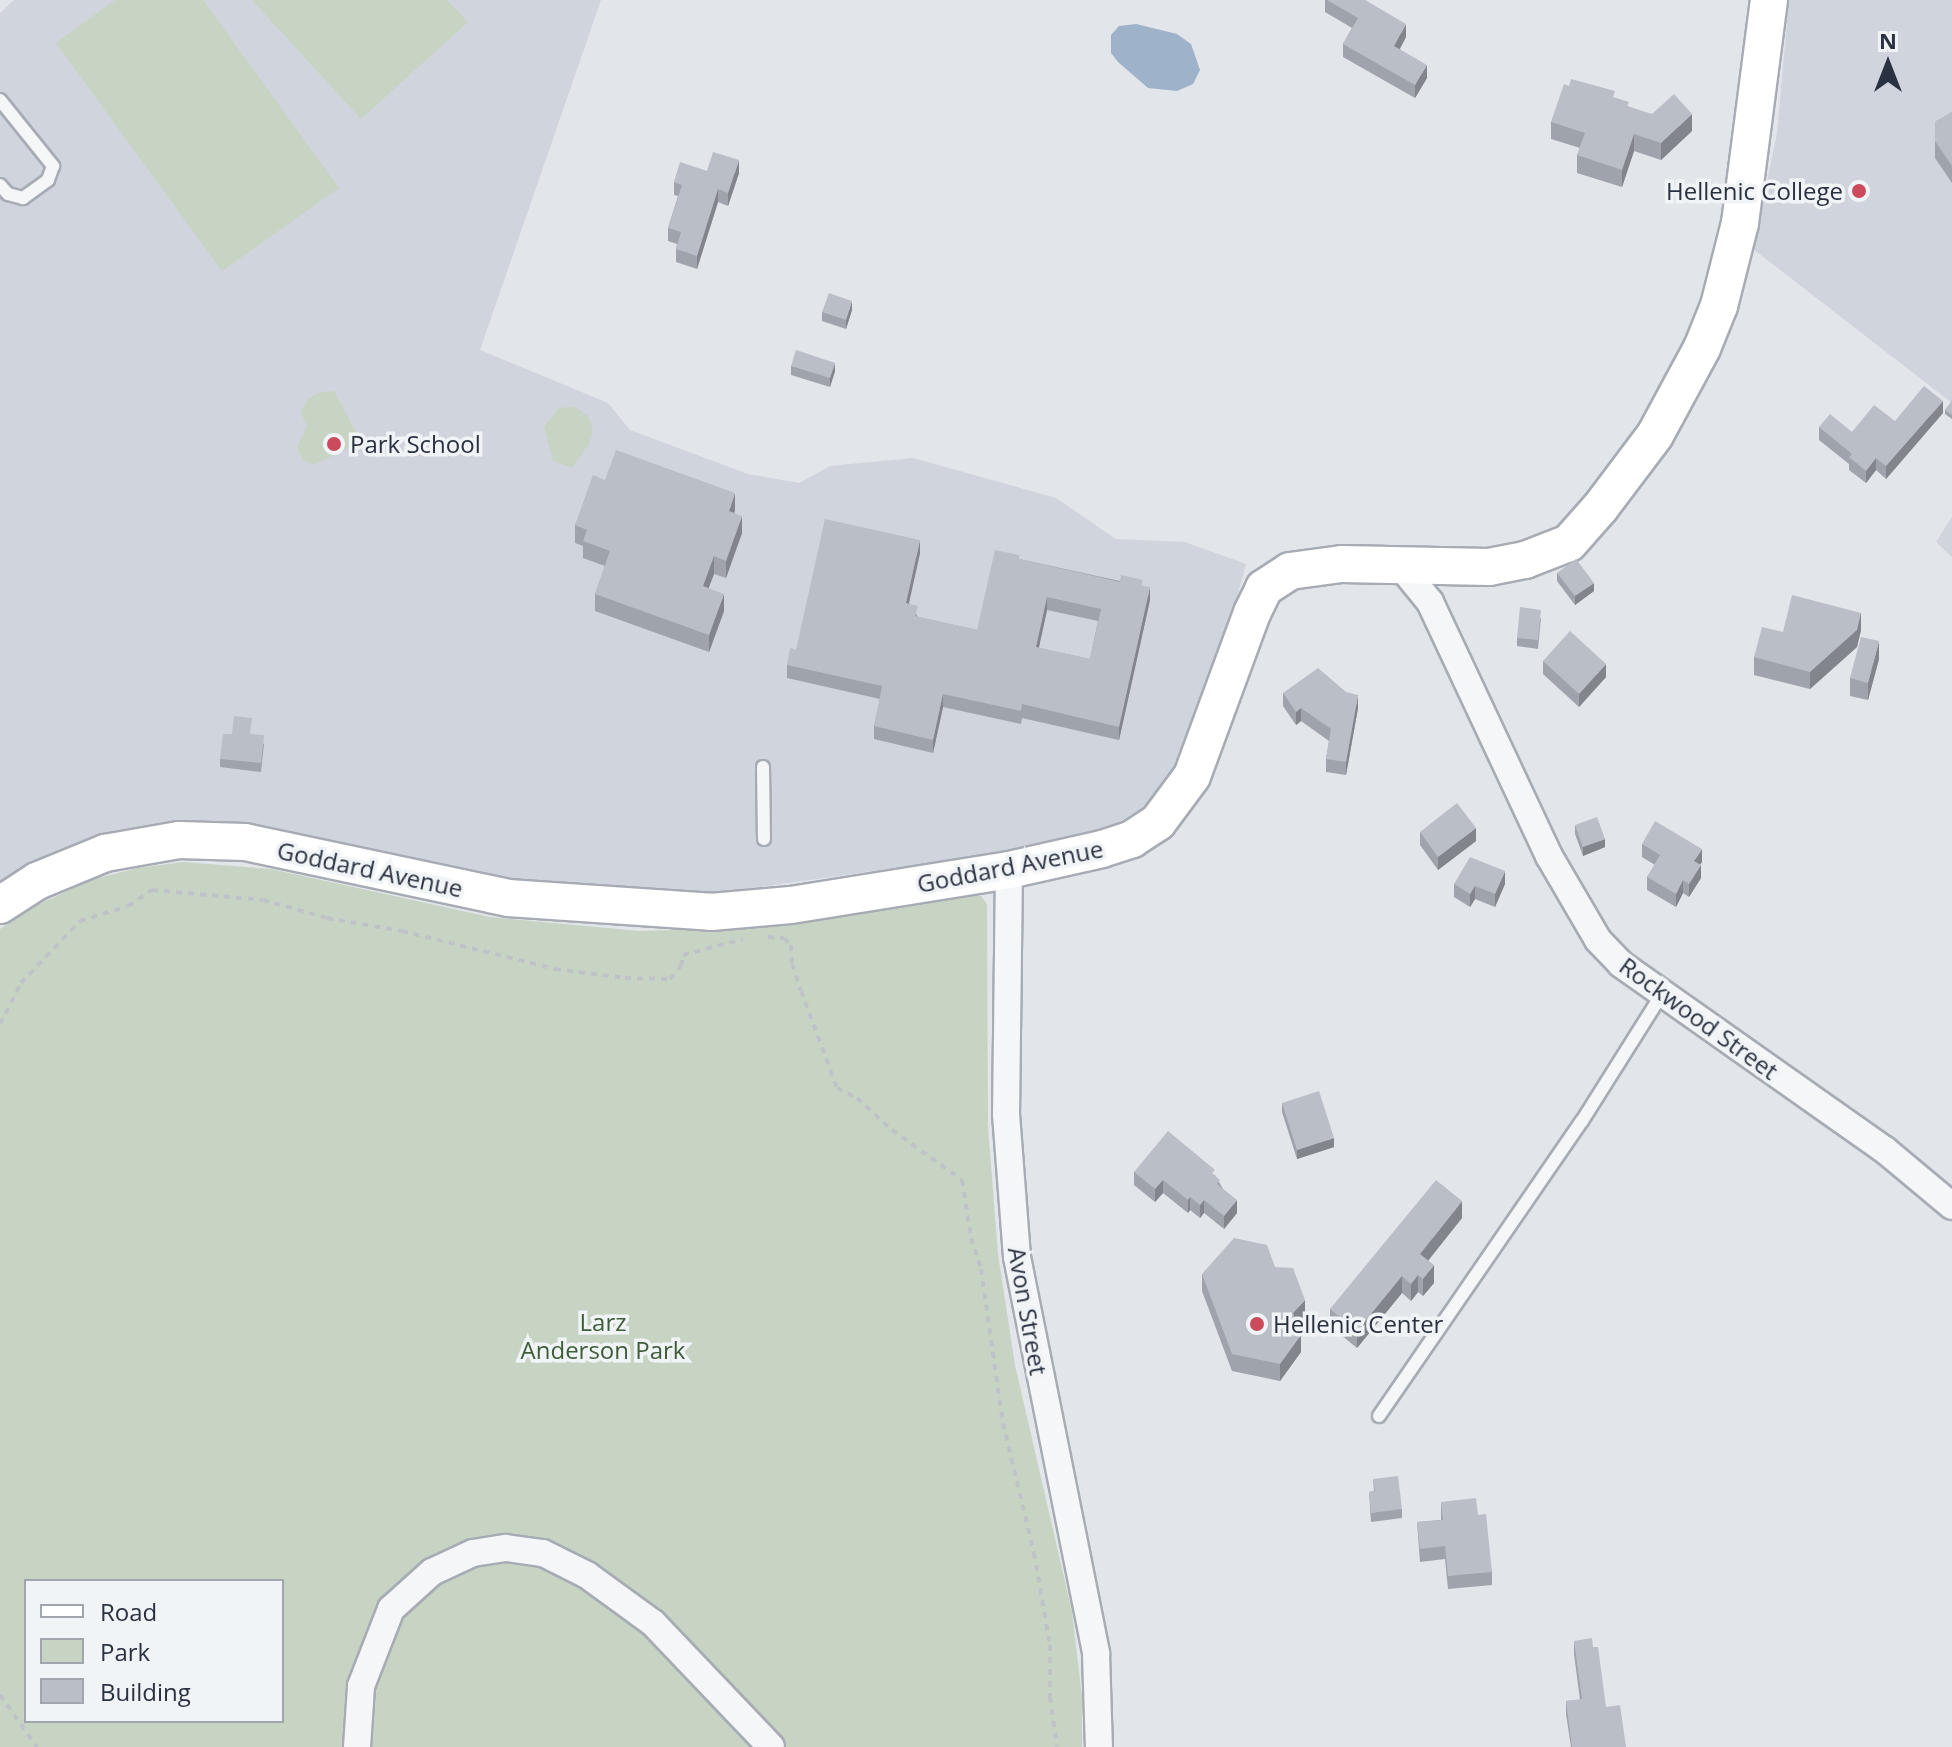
<!DOCTYPE html>
<style>
body{margin:0}
#map{position:relative;width:1952px;height:1747px;overflow:hidden;background:#e2e5ea;font-family:"Open Sans",sans-serif}
div>[style]{position:absolute}
.built>*{inset:0;background:#d0d4dc}
.green>*{inset:0;background:#c7d4c3}
.water>*{inset:0;background:#9eb2c9}
.path>*{height:4px;margin-top:-2px;transform-origin:0;background:repeating-linear-gradient(90deg,#bfc3c8 0 6px,transparent 0 12px)}
.roads{filter:drop-shadow(2px 0 #a7acb4) drop-shadow(-2px 0 #a7acb4) drop-shadow(0 2px #a7acb4) drop-shadow(0 -2px #a7acb4)}
.service>*{height:12px;margin:-6px;padding:0 6px;transform-origin:6px;border-radius:6px;background:#f4f6f8}
.minor>*{height:26px;margin:-13px;padding:0 13px;transform-origin:13px;border-radius:13px;background:#f4f6f8}
.secondary>*{height:36px;margin:-18px;padding:0 18px;transform-origin:18px;border-radius:18px;background:#fff}
.wall>*{inset:0;background:#9fa3ab}
.shaded-wall>*{inset:0;background:#82858b}
.building>*{inset:0;background:#b9bec7}
.dots>*{width:22px;height:22px;translate:-50% -50%;box-sizing:border-box;border:4px solid #f1f4f7;border-radius:50%}
span{translate:-50% -50%;white-space:nowrap;text-align:center;line-height:1.15;-webkit-text-stroke:7px #f1f4f7;paint-order:stroke}
.poi-label{font-size:24px;color:#2a3241}
.right{translate:-100% -50%;text-align:right}
.left{translate:0 -50%;text-align:left}
.street-label{font-size:24px;color:#2a3241}
.park-label{font-size:24px;color:#3e5d38}
.legend{position:absolute;left:24px;top:1579px;width:260px;height:144px;box-sizing:border-box;background:#f1f4f7;border:2px solid #a1a6ae;margin:0;padding:10px 14px;list-style:none;font-size:24px;color:#2a3241}
.legend li{display:flex;align-items:center;gap:16px;height:40px}
.legend b{width:40px;border:2px solid #a1a6ae}
.north{position:absolute;left:1848px;top:24px;width:80px;height:80px;-webkit-text-stroke:6px #f1f4f7;paint-order:stroke;rotate:0deg;font-size:22px;font-weight:700;line-height:32px;text-align:center;color:#2a3241}
.north::after{content:'';display:block;margin:auto;width:28px;height:36px;background:#2a3241;clip-path:polygon(50% 0,100% 100%,50% 72%,0 100%)}
</style>
<div id="map">
<div class="built">
<i style="clip-path:polygon(14px 0,601px 0,480px 350px,608px 403px,630px 430px,748px 474px,799px 483px,830px 466px,913px 458px,1056px 498px,1116px 539px,1185px 542px,1246px 564px,1213px 686px,1176px 773px,1158px 798px,1101px 833px,1048px 846px,732px 891px,668px 895px,599px 892px,468px 873px,280px 830px,180px 824px,132px 829px,81px 843px,0 881px,0 13px)"></i>
<i style="clip-path:polygon(1789px 0,1952px 0,1952px 403px,1753px 249px,1777px 133px)"></i>
<i style="clip-path:polygon(1952px 517px,1952px 557px,1936px 542px)"></i>
</div>
<div class="green">
<i style="clip-path:polygon(115px 0,203px 0,339px 188px,222px 271px,56px 43px)"></i>
<i style="clip-path:polygon(252px 0,447px 0,468px 22px,361px 119px)"></i>
<i style="clip-path:polygon(334px 391px,358px 436px,358px 443px,313px 465px,302px 459px,297px 447px,307px 427px,301px 412px,308px 399px,318px 393px)"></i>
<i style="clip-path:polygon(575px 407px,588px 416px,593px 431px,590px 442px,572px 468px,553px 461px,544px 427px,559px 408px)"></i>
<i style="clip-path:polygon(evenodd,183px 862px,271px 869px,490px 917px,639px 931px,765px 927px,972px 894px,981px 896px,987px 904px,988px 1127px,998px 1254px,1015px 1365px,1072px 1612px,1082px 1697px,1082px 1747px,0 1747px,0 929px,35px 906px,94px 879px,138px 868px,183px 862px,26px 1581px,282px 1581px,282px 1721px,26px 1721px,26px 1581px)"></i>
</div>
<div class="water">
<i style="clip-path:polygon(1136px 24px,1177px 34px,1191px 44px,1200px 70px,1193px 84px,1177px 91px,1148px 88px,1118px 62px,1111px 53px,1111px 35px,1119px 26px)"></i>
</div>
<div class="path">
<i style="left:768px;top:937px;width:16px;rotate:4deg"></i>
<i style="left:784px;top:938px;width:10px;rotate:45deg"></i>
<i style="left:791px;top:945px;width:19px;rotate:87deg"></i>
<i style="left:792px;top:964px;width:28px;rotate:72deg"></i>
<i style="left:801px;top:991px;width:103px;rotate:69.6deg"></i>
<i style="left:837px;top:1088px;width:22px;rotate:27deg"></i>
<i style="left:857px;top:1098px;width:47px;rotate:42.4deg"></i>
<i style="left:892px;top:1130px;width:86px;rotate:35.5deg"></i>
<i style="left:962px;top:1180px;width:59px;rotate:81.2deg"></i>
<i style="left:971px;top:1238px;width:33px;rotate:72deg"></i>
<i style="left:981px;top:1269px;width:156px;rotate:81.9deg"></i>
<i style="left:1003px;top:1423px;width:134px;rotate:76.6deg"></i>
<i style="left:1034px;top:1553px;width:93px;rotate:80.1deg"></i>
<i style="left:1050px;top:1645px;width:52px;rotate:90deg"></i>
<i style="left:1050px;top:1697px;width:50px;rotate:82deg"></i>
<i style="left:0;top:1024px;width:46px;rotate:-62.9deg"></i>
<i style="left:21px;top:983px;width:86px;rotate:-46.4deg"></i>
<i style="left:80px;top:921px;width:50px;rotate:-17.4deg"></i>
<i style="left:128px;top:906px;width:29px;rotate:-34deg"></i>
<i style="left:152px;top:890px;width:111px;rotate:5.1deg"></i>
<i style="left:263px;top:900px;width:66px;rotate:15.7deg"></i>
<i style="left:327px;top:918px;width:76px;rotate:9.8deg"></i>
<i style="left:402px;top:931px;width:158px;rotate:13.9deg"></i>
<i style="left:555px;top:969px;width:71px;rotate:7.3deg"></i>
<i style="left:625px;top:978px;width:45px;rotate:1.3deg"></i>
<i style="left:670px;top:979px;width:17px;rotate:-50deg"></i>
<i style="left:681px;top:966px;width:11px;rotate:-80deg"></i>
<i style="left:683px;top:955px;width:62px;rotate:-14.9deg"></i>
<i style="left:0;top:1695px;width:64px;rotate:54.6deg"></i>
</div>
<div class="roads">
<div class="service">
<i style="left:0;top:100px;width:85px;rotate:51.2deg"></i>
<i style="left:53px;top:166px;width:15px;rotate:110deg"></i>
<i style="left:48px;top:180px;width:31px;rotate:144deg"></i>
<i style="left:23px;top:198px;width:16px;rotate:-165deg"></i>
<i style="left:8px;top:194px;width:12px;rotate:-132deg"></i>
<i style="left:763px;top:767px;width:72px;rotate:89.2deg"></i>
<i style="left:1379px;top:1416px;width:358px;rotate:-55.5deg"></i>
<i style="left:1582px;top:1121px;width:150px;rotate:-57.8deg"></i>
</div>
<div class="minor">
<i style="left:1399px;top:564px;width:49px;rotate:50.8deg"></i>
<i style="left:1430px;top:602px;width:280px;rotate:64.9deg"></i>
<i style="left:1549px;top:856px;width:97px;rotate:59.7deg"></i>
<i style="left:1598px;top:940px;width:33px;rotate:46deg"></i>
<i style="left:1621px;top:964px;width:323px;rotate:35.2deg"></i>
<i style="left:1885px;top:1150px;width:87px;rotate:39.9deg"></i>
<i style="left:1009px;top:870px;width:244px;rotate:90.7deg"></i>
<i style="left:1006px;top:1114px;width:143px;rotate:85.6deg"></i>
<i style="left:1017px;top:1257px;width:405px;rotate:78.7deg"></i>
<i style="left:1096px;top:1654px;width:93px;rotate:88.2deg"></i>
<i style="left:357px;top:1747px;width:61px;rotate:-86.2deg"></i>
<i style="left:361px;top:1686px;width:83px;rotate:-68.7deg"></i>
<i style="left:391px;top:1609px;width:55px;rotate:-42.1deg"></i>
<i style="left:432px;top:1572px;width:45px;rotate:-24.9deg"></i>
<i style="left:473px;top:1553px;width:33px;rotate:-9deg"></i>
<i style="left:506px;top:1548px;width:37px;rotate:8deg"></i>
<i style="left:543px;top:1553px;width:49px;rotate:26.6deg"></i>
<i style="left:587px;top:1575px;width:82px;rotate:36deg"></i>
<i style="left:653px;top:1623px;width:171px;rotate:46.4deg"></i>
</div>
<div class="secondary">
<i style="left:0;top:905px;width:44px;rotate:-33deg"></i>
<i style="left:37px;top:881px;width:74px;rotate:-22.4deg"></i>
<i style="left:105px;top:853px;width:75px;rotate:-10deg"></i>
<i style="left:179px;top:840px;width:66px;rotate:1.7deg"></i>
<i style="left:245px;top:842px;width:269px;rotate:12deg"></i>
<i style="left:508px;top:898px;width:203px;rotate:3.9deg"></i>
<i style="left:711px;top:912px;width:80px;rotate:-5deg"></i>
<i style="left:791px;top:905px;width:221px;rotate:-9.1deg"></i>
<i style="left:1009px;top:870px;width:95px;rotate:-12.7deg"></i>
<i style="left:1102px;top:849px;width:32px;rotate:-18deg"></i>
<i style="left:1132px;top:839px;width:31px;rotate:-33deg"></i>
<i style="left:1158px;top:822px;width:57px;rotate:-53.5deg"></i>
<i style="left:1192px;top:776px;width:174px;rotate:-69.8deg"></i>
<i style="left:1252px;top:613px;width:28px;rotate:-64deg"></i>
<i style="left:1264px;top:588px;width:31px;rotate:-33deg"></i>
<i style="left:1290px;top:571px;width:52px;rotate:-7.7deg"></i>
<i style="left:1342px;top:564px;width:147px;rotate:1.2deg"></i>
<i style="left:1489px;top:567px;width:37px;rotate:-11deg"></i>
<i style="left:1525px;top:560px;width:47px;rotate:-21.1deg"></i>
<i style="left:1569px;top:543px;width:47px;rotate:-48.5deg"></i>
<i style="left:1600px;top:508px;width:91px;rotate:-53deg"></i>
<i style="left:1655px;top:435px;width:99px;rotate:-61.6deg"></i>
<i style="left:1702px;top:348px;width:45px;rotate:-68deg"></i>
<i style="left:1719px;top:306px;width:86px;rotate:-75.8deg"></i>
<i style="left:1740px;top:223px;width:225px;rotate:-82.6deg"></i>
</div>
</div>
<div class="wall">
<i style="clip-path:polygon(1325px 0,1365px 0,1406px 37px,1400px 49px,1427px 78px,1415px 98px,1343px 57px,1343px 44px,1352px 28px,1325px 12px)"></i>
<i style="clip-path:polygon(1615px 98px,1629px 107px,1692px 131px,1661px 160px,1634px 151px,1622px 187px,1577px 173px,1577px 155px,1580px 148px,1551px 139px,1551px 122px)"></i>
<i style="clip-path:polygon(1952px 112px,1952px 183px,1935px 158px,1935px 122px)"></i>
<i style="clip-path:polygon(707px 171px,739px 173px,728px 206px,718px 202px,697px 269px,676px 262px,676px 249px,677px 244px,668px 241px,668px 228px,678px 196px,674px 195px,674px 182px)"></i>
<i style="clip-path:polygon(852px 310px,846px 329px,822px 321px,822px 312px)"></i>
<i style="clip-path:polygon(791px 366px,835px 371px,830px 387px,791px 375px)"></i>
<i style="clip-path:polygon(1952px 401px,1952px 419px,1945px 414px,1945px 410px)"></i>
<i style="clip-path:polygon(1943px 413px,1886px 479px,1876px 470px,1866px 483px,1849px 470px,1849px 464px,1819px 440px,1819px 427px,1852px 432px,1895px 421px)"></i>
<i style="clip-path:polygon(605px 480px,735px 510px,734px 513px,742px 533px,726px 578px,714px 574px,708px 588px,724px 611px,709px 652px,595px 611px,595px 594px,605px 566px,583px 558px,583px 546px,575px 543px,575px 525px)"></i>
<i style="clip-path:polygon(evenodd,920px 553px,909px 603px,918px 617px,977px 630px,1019px 559px,1143px 586px,1150px 600px,1119px 740px,1022px 718px,1021px 724px,943px 707px,933px 753px,874px 739px,874px 726px,880px 699px,787px 678px,787px 665px,796px 650px,920px 553px,1047px 610px,1098px 621px,1090px 659px,1039px 648px,1047px 610px)"></i>
<i style="clip-path:polygon(1557px 573px,1594px 591px,1575px 605px,1557px 581px)"></i>
<i style="clip-path:polygon(1541px 618px,1538px 649px,1517px 646px,1517px 638px)"></i>
<i style="clip-path:polygon(1861px 630px,1857px 647px,1810px 689px,1754px 675px,1754px 657px,1783px 632px)"></i>
<i style="clip-path:polygon(1879px 659px,1868px 700px,1850px 696px,1850px 678px)"></i>
<i style="clip-path:polygon(1543px 661px,1606px 677px,1579px 707px,1543px 674px)"></i>
<i style="clip-path:polygon(1283px 693px,1358px 708px,1346px 775px,1326px 772px,1326px 759px,1329px 741px,1301px 721px,1296px 725px,1283px 706px)"></i>
<i style="clip-path:polygon(232px 734px,251px 734px,264px 744px,261px 772px,220px 767px,220px 759px)"></i>
<i style="clip-path:polygon(1575px 825px,1605px 847px,1583px 856px,1575px 834px)"></i>
<i style="clip-path:polygon(1420px 832px,1476px 841px,1438px 870px,1420px 845px)"></i>
<i style="clip-path:polygon(1642px 844px,1702px 862px,1700px 864px,1701px 878px,1689px 897px,1683px 893px,1676px 907px,1647px 890px,1647px 877px,1655px 865px,1642px 857px)"></i>
<i style="clip-path:polygon(1454px 884px,1505px 884px,1495px 907px,1475px 899px,1470px 907px,1454px 897px)"></i>
<i style="clip-path:polygon(1282px 1103px,1334px 1147px,1297px 1159px,1282px 1112px)"></i>
<i style="clip-path:polygon(1134px 1172px,1215px 1175px,1237px 1213px,1224px 1229px,1204px 1213px,1200px 1218px,1190px 1210px,1188px 1213px,1163px 1193px,1155px 1202px,1134px 1185px)"></i>
<i style="clip-path:polygon(1462px 1218px,1428px 1260px,1434px 1283px,1423px 1296px,1418px 1292px,1411px 1301px,1402px 1293px,1357px 1348px,1330px 1326px,1330px 1309px)"></i>
<i style="clip-path:polygon(1275px 1267px,1305px 1317px,1298px 1325px,1301px 1352px,1280px 1381px,1232px 1371px,1202px 1291px,1202px 1274px)"></i>
<i style="clip-path:polygon(1373px 1479px,1402px 1509px,1402px 1518px,1371px 1522px,1369px 1492px,1374px 1491px)"></i>
<i style="clip-path:polygon(1441px 1502px,1478px 1515px,1492px 1572px,1492px 1585px,1448px 1589px,1445px 1559px,1420px 1562px,1417px 1522px,1441px 1520px)"></i>
<i style="clip-path:polygon(1574px 1641px,1606px 1707px,1626px 1747px,1571px 1747px,1566px 1714px,1566px 1701px,1580px 1700px,1574px 1654px)"></i>
</div>
<div class="shaded-wall">
<i style="clip-path:polygon(1406px 24px,1406px 37px,1394px 59px,1394px 46px)"></i>
<i style="clip-path:polygon(1427px 65px,1427px 78px,1415px 98px,1415px 85px)"></i>
<i style="clip-path:polygon(1692px 114px,1692px 131px,1661px 160px,1661px 143px)"></i>
<i style="clip-path:polygon(1634px 134px,1634px 151px,1622px 187px,1622px 170px)"></i>
<i style="clip-path:polygon(739px 160px,739px 173px,728px 206px,728px 193px)"></i>
<i style="clip-path:polygon(718px 189px,718px 202px,697px 269px,697px 256px)"></i>
<i style="clip-path:polygon(852px 301px,852px 310px,846px 329px,846px 320px)"></i>
<i style="clip-path:polygon(835px 363px,835px 371px,830px 387px,830px 378px)"></i>
<i style="clip-path:polygon(1943px 401px,1943px 413px,1886px 479px,1886px 466px)"></i>
<i style="clip-path:polygon(1876px 458px,1876px 470px,1866px 483px,1866px 471px)"></i>
<i style="clip-path:polygon(735px 493px,735px 510px,729px 528px,729px 511px)"></i>
<i style="clip-path:polygon(742px 516px,742px 533px,726px 578px,726px 561px)"></i>
<i style="clip-path:polygon(920px 540px,920px 553px,906px 616px,906px 603px)"></i>
<i style="clip-path:polygon(714px 556px,714px 574px,703px 603px,703px 586px)"></i>
<i style="clip-path:polygon(1594px 583px,1594px 591px,1575px 605px,1575px 596px)"></i>
<i style="clip-path:polygon(1150px 587px,1150px 600px,1119px 740px,1119px 727px)"></i>
<i style="clip-path:polygon(724px 594px,724px 611px,709px 652px,709px 635px)"></i>
<i style="clip-path:polygon(1047px 597px,1047px 610px,1036px 660px,1036px 647px)"></i>
<i style="clip-path:polygon(1861px 613px,1861px 630px,1857px 647px,1810px 689px,1810px 672px)"></i>
<i style="clip-path:polygon(1879px 641px,1879px 659px,1868px 700px,1868px 683px)"></i>
<i style="clip-path:polygon(1606px 664px,1606px 677px,1579px 707px,1579px 694px)"></i>
<i style="clip-path:polygon(943px 694px,943px 707px,933px 753px,933px 740px)"></i>
<i style="clip-path:polygon(1358px 695px,1358px 708px,1346px 775px,1346px 762px)"></i>
<i style="clip-path:polygon(1301px 708px,1301px 721px,1296px 725px,1296px 712px)"></i>
<i style="clip-path:polygon(1476px 828px,1476px 841px,1438px 870px,1438px 857px)"></i>
<i style="clip-path:polygon(1605px 839px,1605px 847px,1583px 856px,1583px 847px)"></i>
<i style="clip-path:polygon(1702px 849px,1702px 862px,1694px 874px,1694px 861px)"></i>
<i style="clip-path:polygon(1701px 865px,1701px 878px,1689px 897px,1689px 884px)"></i>
<i style="clip-path:polygon(1505px 871px,1505px 884px,1495px 907px,1495px 894px)"></i>
<i style="clip-path:polygon(1683px 880px,1683px 893px,1676px 907px,1676px 894px)"></i>
<i style="clip-path:polygon(1475px 886px,1475px 899px,1470px 907px,1470px 894px)"></i>
<i style="clip-path:polygon(1334px 1138px,1334px 1147px,1297px 1159px,1297px 1150px)"></i>
<i style="clip-path:polygon(1163px 1180px,1163px 1193px,1155px 1202px,1155px 1189px)"></i>
<i style="clip-path:polygon(1190px 1197px,1190px 1210px,1188px 1213px,1188px 1200px)"></i>
<i style="clip-path:polygon(1204px 1200px,1204px 1213px,1200px 1218px,1200px 1205px)"></i>
<i style="clip-path:polygon(1237px 1200px,1237px 1213px,1224px 1229px,1224px 1216px)"></i>
<i style="clip-path:polygon(1462px 1201px,1462px 1218px,1420px 1271px,1420px 1254px)"></i>
<i style="clip-path:polygon(1434px 1265px,1434px 1283px,1423px 1296px,1423px 1279px)"></i>
<i style="clip-path:polygon(1418px 1275px,1418px 1292px,1411px 1301px,1411px 1284px)"></i>
<i style="clip-path:polygon(1402px 1276px,1402px 1293px,1357px 1348px,1357px 1331px)"></i>
<i style="clip-path:polygon(1305px 1300px,1305px 1317px,1293px 1331px,1293px 1313px)"></i>
<i style="clip-path:polygon(1301px 1335px,1301px 1352px,1280px 1381px,1280px 1364px)"></i>
</div>
<div class="building">
<i style="clip-path:polygon(1327px 0,1365px 0,1406px 24px,1394px 46px,1427px 65px,1415px 85px,1343px 44px,1358px 18px)"></i>
<i style="clip-path:polygon(1571px 79px,1615px 91px,1613px 97px,1629px 102px,1627px 106px,1652px 114px,1674px 94px,1692px 114px,1661px 143px,1634px 134px,1622px 170px,1577px 155px,1585px 133px,1551px 122px,1564px 84px,1569px 86px)"></i>
<i style="clip-path:polygon(1952px 112px,1952px 166px,1935px 141px,1935px 122px)"></i>
<i style="clip-path:polygon(713px 152px,739px 160px,728px 193px,718px 189px,697px 256px,676px 249px,681px 232px,668px 228px,682px 185px,674px 182px,680px 162px,707px 171px)"></i>
<i style="clip-path:polygon(829px 293px,852px 301px,846px 320px,822px 312px)"></i>
<i style="clip-path:polygon(796px 350px,835px 363px,830px 378px,791px 366px)"></i>
<i style="clip-path:polygon(1924px 386px,1943px 401px,1886px 466px,1876px 458px,1866px 471px,1849px 457px,1852px 454px,1819px 427px,1830px 414px,1852px 432px,1874px 405px,1895px 421px)"></i>
<i style="clip-path:polygon(1952px 401px,1952px 415px,1945px 410px)"></i>
<i style="clip-path:polygon(616px 450px,735px 493px,729px 511px,742px 516px,726px 561px,714px 556px,703px 586px,724px 594px,709px 635px,595px 594px,610px 551px,583px 541px,587px 530px,575px 525px,593px 475px,605px 480px)"></i>
<i style="clip-path:polygon(evenodd,825px 519px,920px 540px,906px 603px,918px 606px,915px 616px,977px 630px,995px 550px,1019px 555px,1019px 559px,1120px 582px,1121px 575px,1143px 580px,1141px 586px,1150px 587px,1119px 727px,1022px 704px,1021px 711px,943px 694px,933px 740px,874px 726px,882px 686px,787px 665px,790px 648px,796px 650px,825px 519px,1047px 597px,1101px 609px,1090px 659px,1036px 647px,1047px 597px)"></i>
<i style="clip-path:polygon(1576px 559px,1594px 583px,1575px 596px,1557px 573px)"></i>
<i style="clip-path:polygon(1792px 595px,1861px 613px,1857px 630px,1810px 672px,1754px 657px,1762px 627px,1783px 632px)"></i>
<i style="clip-path:polygon(1520px 607px,1541px 610px,1538px 640px,1517px 638px)"></i>
<i style="clip-path:polygon(1570px 631px,1606px 664px,1579px 694px,1543px 661px)"></i>
<i style="clip-path:polygon(1861px 637px,1879px 641px,1868px 683px,1850px 678px)"></i>
<i style="clip-path:polygon(1318px 668px,1346px 692px,1358px 695px,1346px 762px,1326px 759px,1331px 729px,1301px 708px,1296px 712px,1283px 693px)"></i>
<i style="clip-path:polygon(234px 716px,252px 718px,250px 734px,264px 735px,261px 763px,220px 759px,223px 734px,232px 734px)"></i>
<i style="clip-path:polygon(1457px 803px,1476px 828px,1438px 857px,1420px 832px)"></i>
<i style="clip-path:polygon(1597px 817px,1605px 839px,1583px 847px,1575px 825px)"></i>
<i style="clip-path:polygon(1655px 821px,1702px 849px,1694px 861px,1701px 865px,1689px 884px,1683px 880px,1676px 894px,1647px 877px,1660px 855px,1642px 844px)"></i>
<i style="clip-path:polygon(1470px 857px,1505px 871px,1495px 894px,1475px 886px,1470px 894px,1454px 884px)"></i>
<i style="clip-path:polygon(1319px 1091px,1334px 1138px,1297px 1150px,1282px 1103px)"></i>
<i style="clip-path:polygon(1168px 1131px,1215px 1170px,1212px 1173px,1220px 1180px,1217px 1184px,1237px 1200px,1224px 1216px,1204px 1200px,1200px 1205px,1190px 1197px,1188px 1200px,1163px 1180px,1155px 1189px,1134px 1172px)"></i>
<i style="clip-path:polygon(1436px 1180px,1462px 1201px,1420px 1254px,1434px 1265px,1423px 1279px,1418px 1275px,1411px 1284px,1402px 1276px,1357px 1331px,1330px 1309px)"></i>
<i style="clip-path:polygon(1234px 1238px,1267px 1245px,1275px 1267px,1293px 1268px,1305px 1300px,1293px 1313px,1301px 1335px,1280px 1364px,1232px 1354px,1202px 1274px)"></i>
<i style="clip-path:polygon(1398px 1476px,1402px 1509px,1371px 1513px,1369px 1492px,1375px 1491px,1373px 1479px)"></i>
<i style="clip-path:polygon(1476px 1498px,1478px 1515px,1486px 1514px,1492px 1572px,1448px 1576px,1445px 1546px,1420px 1549px,1417px 1522px,1443px 1520px,1441px 1502px)"></i>
<i style="clip-path:polygon(1592px 1638px,1593px 1647px,1598px 1647px,1606px 1707px,1620px 1705px,1626px 1747px,1572px 1747px,1566px 1701px,1582px 1699px,1574px 1641px)"></i>
</div>
<div class="dots">
<i style="left:1859px;top:191px;background:#cb4a5c"></i>
<i style="left:334px;top:444px;background:#cb4a5c"></i>
<i style="left:1257px;top:1324px;background:#cb4a5c"></i>
</div>
<div class="poi-label">
<span class="right" style="left:1843px;top:191px">Hellenic College</span>
<span class="left" style="left:350px;top:444px">Park School</span>
<span class="left" style="left:1273px;top:1324px">Hellenic Center</span>
</div>
<div class="street-label">
<span style="left:1010px;top:866px;rotate:-11deg">Goddard Avenue</span>
<span style="left:370px;top:869px;rotate:12deg">Goddard Avenue</span>
<span style="left:1699px;top:1018px;rotate:36deg">Rockwood Street</span>
<span style="left:1028px;top:1311px;rotate:80deg">Avon Street</span>
</div>
<div class="park-label">
<span style="left:603px;top:1336px">Larz<br>Anderson Park</span>
</div>
<ul class="legend">
<li><b style="height:10px;background:#fff"></b>Road</li>
<li><b style="height:22px;background:#c7d4c3"></b>Park</li>
<li><b style="height:22px;background:#b9bec7"></b>Building</li>
</ul>
<div class="north">N</div>
</div>
